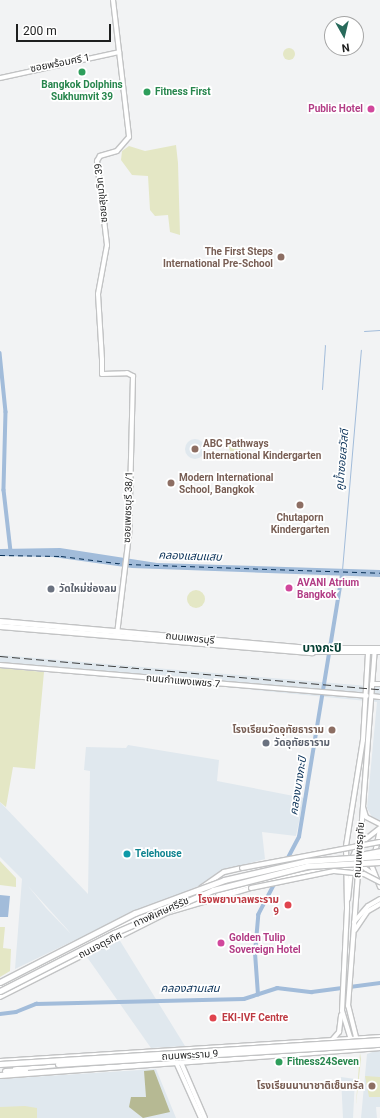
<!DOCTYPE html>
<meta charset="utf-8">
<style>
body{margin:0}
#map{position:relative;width:380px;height:1118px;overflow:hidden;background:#f2f3f4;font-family:Roboto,"Noto Sans Thai",sans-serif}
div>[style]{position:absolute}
.built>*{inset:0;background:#e0e8ee}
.round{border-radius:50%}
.green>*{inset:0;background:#e4e7c5}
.forest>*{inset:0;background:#b6b993}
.water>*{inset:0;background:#a2bcda}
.stream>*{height:1px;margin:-0.5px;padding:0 0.5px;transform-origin:0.5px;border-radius:0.5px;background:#a2bcda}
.canal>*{height:3.5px;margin:-1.75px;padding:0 1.75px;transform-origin:1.75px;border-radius:1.75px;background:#a2bcda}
.ferry>*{height:1px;margin-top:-0.5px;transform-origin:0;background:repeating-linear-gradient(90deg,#072f56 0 5px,transparent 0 9px)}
.roads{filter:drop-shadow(1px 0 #c2c3c4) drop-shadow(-1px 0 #c2c3c4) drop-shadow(0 1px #c2c3c4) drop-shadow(0 -1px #c2c3c4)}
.secondary>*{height:4px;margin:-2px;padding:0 2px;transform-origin:2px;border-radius:2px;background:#fff}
.primary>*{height:4.5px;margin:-2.25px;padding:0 2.25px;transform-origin:2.25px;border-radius:2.25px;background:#fff}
.rail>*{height:1px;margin-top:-0.5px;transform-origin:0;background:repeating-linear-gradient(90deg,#3e3f3f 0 8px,transparent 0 12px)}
.bridges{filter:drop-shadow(1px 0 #c2c3c4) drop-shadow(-1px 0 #c2c3c4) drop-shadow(0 1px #c2c3c4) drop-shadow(0 -1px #c2c3c4)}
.secondary-bridge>*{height:4px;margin:-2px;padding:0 2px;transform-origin:2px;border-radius:2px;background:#fff}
.primary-bridge>*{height:4.5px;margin:-2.25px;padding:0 2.25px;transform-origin:2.25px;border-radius:2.25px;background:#fff}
.highway-bridge>*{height:5px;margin:-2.5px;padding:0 2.5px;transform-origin:2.5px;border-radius:2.5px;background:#fff}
.dots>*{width:11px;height:11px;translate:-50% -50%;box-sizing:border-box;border:2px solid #fff;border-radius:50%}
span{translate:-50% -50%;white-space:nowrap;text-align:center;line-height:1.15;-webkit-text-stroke:3.5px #fff;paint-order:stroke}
.street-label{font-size:10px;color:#1e1f1f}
.leisure-label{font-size:10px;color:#27864d;font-weight:700}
.left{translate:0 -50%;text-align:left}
.hotel-label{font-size:10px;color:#b23c85;font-weight:700}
.right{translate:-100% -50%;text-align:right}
.education-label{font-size:10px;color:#785e54;font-weight:700}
.worship-label{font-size:10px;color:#5b616d;font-weight:700}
.culture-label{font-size:10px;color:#0d838f;font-weight:700}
.health-label{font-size:10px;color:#be3a42;font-weight:700}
.water-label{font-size:11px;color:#072f56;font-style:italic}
.quarter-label{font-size:12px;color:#023d31;font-weight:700}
.north{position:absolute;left:324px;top:16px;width:40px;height:40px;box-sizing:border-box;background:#fff;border:1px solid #a5a5a5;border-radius:50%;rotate:172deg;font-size:11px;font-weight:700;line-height:16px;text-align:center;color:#1e1f1f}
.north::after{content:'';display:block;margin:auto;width:14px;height:18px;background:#286a5b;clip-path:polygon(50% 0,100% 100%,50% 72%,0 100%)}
.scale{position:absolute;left:16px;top:24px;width:95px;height:18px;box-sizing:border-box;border:2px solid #1e1f1f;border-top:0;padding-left:5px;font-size:12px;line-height:14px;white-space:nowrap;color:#1e1f1f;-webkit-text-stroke:3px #fff;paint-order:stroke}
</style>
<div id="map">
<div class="built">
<i class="round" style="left:185px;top:439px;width:20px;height:20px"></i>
<i style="clip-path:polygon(0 655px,380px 687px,380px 821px,372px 817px,367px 808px,377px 702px,0 665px)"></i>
<i style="clip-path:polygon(evenodd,128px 745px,219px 760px,217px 781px,304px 798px,296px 836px,262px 832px,265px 859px,224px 870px,201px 885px,109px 923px,185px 1046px,151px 1048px,75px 940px,15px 969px,22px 879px,0 857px,0 802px,88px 894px,90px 771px,84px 770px,86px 747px,126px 748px,128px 745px,28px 886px,67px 929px,71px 934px,46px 908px,28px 886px)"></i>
<i style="clip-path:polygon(380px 1049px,380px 1107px,376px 1107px,377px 1118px,361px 1118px,367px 1054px)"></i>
<i style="clip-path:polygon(156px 1069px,176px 1118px,0 1118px,0 1079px)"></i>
<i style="clip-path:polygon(341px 1077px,355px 1079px,353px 1118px,343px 1118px)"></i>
</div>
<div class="green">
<i class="round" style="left:283px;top:48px;width:12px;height:12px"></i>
<i style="clip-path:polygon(176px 145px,178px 163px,180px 235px,170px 232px,168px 215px,155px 216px,150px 210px,148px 176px,132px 175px,121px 160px,122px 151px,129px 146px,145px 151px)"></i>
<i class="round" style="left:229px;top:440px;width:14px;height:14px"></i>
<i class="round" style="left:187px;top:590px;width:18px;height:18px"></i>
<i style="clip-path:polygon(0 668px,44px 672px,35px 769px,13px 767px,6px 807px,0 802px)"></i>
<i style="clip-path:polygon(0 861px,16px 878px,16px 887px,0 885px)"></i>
<i style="clip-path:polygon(0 927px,5px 927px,3px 948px,11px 949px,10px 971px,0 977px)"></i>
<i style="clip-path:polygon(360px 1053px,361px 1059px,356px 1104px,356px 1103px)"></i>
<i style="clip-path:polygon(365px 1076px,380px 1077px,380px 1097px,369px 1097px)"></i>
<i style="clip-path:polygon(25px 1106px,37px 1108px,37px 1118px,0 1118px,0 1107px)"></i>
</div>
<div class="forest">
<i style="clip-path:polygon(154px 1070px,170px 1112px,143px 1118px,129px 1107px,131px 1097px,146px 1097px,144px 1071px)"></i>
</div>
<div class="water">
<i style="clip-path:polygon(60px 548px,157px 563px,380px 570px,380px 577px,132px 568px,53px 557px,0 556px,0 549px)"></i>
<i style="clip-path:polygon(0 895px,10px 896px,8px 917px,0 917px)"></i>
</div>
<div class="stream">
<i style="left:364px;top:331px;width:16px;rotate:-4deg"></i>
<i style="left:322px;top:389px;width:44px;rotate:-86.1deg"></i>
<i style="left:342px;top:570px;width:221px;rotate:-85.1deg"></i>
</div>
<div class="canal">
<i style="left:0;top:353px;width:59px;rotate:84.2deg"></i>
<i style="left:6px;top:412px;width:78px;rotate:91.5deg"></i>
<i style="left:4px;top:490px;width:61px;rotate:83.5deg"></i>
<i style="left:258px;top:995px;width:42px;rotate:-94.1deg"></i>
<i style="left:255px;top:953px;width:38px;rotate:-85deg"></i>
<i style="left:258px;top:915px;width:88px;rotate:-62.3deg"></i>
<i style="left:299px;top:837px;width:267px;rotate:-80.7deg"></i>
<i style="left:0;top:1014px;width:16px;rotate:-7deg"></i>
<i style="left:16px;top:1012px;width:22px;rotate:-22deg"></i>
<i style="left:36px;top:1004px;width:208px;rotate:-1.4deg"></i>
<i style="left:244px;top:999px;width:35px;rotate:-18deg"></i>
<i style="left:277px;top:988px;width:35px;rotate:7deg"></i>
<i style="left:312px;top:992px;width:69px;rotate:-7.5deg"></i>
</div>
<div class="ferry">
<i style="left:0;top:555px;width:61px;rotate:0.9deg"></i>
<i style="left:61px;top:556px;width:64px;rotate:7.2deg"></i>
<i style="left:127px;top:564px;width:253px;rotate:2deg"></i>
</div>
<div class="roads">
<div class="secondary">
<i style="left:113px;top:0;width:138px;rotate:83.3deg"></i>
<i style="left:129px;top:137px;width:18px;rotate:131deg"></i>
<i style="left:117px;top:151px;width:18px;rotate:164deg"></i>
<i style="left:100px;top:156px;width:6px;rotate:121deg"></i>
<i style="left:97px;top:161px;width:85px;rotate:83.2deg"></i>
<i style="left:107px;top:245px;width:50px;rotate:100.4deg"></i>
<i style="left:98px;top:294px;width:66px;rotate:86.5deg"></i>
<i style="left:102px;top:360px;width:14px;rotate:90deg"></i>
<i style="left:102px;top:374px;width:25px;rotate:-2deg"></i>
<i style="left:127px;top:373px;width:7px;rotate:27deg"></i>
<i style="left:133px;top:376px;width:159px;rotate:91.4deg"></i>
<i style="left:129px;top:535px;width:100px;rotate:96.9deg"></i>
<i style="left:0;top:78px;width:122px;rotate:-12.3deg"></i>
<i style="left:0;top:665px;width:368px;rotate:4.8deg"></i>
<i style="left:372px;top:684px;width:8px"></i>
<i style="left:372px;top:696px;width:8px;rotate:7deg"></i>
<i style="left:363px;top:807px;width:10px;rotate:73deg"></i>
<i style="left:366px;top:817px;width:16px;rotate:27deg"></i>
<i style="left:375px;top:853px;width:25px;rotate:-78deg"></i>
<i style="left:352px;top:859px;width:14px;rotate:-69deg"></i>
<i style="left:357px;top:846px;width:29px;rotate:-38deg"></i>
<i style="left:357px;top:859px;width:13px;rotate:13deg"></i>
<i style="left:370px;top:862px;width:27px;rotate:68deg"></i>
<i style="left:201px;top:888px;width:28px;rotate:-35deg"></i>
<i style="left:224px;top:872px;width:18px;rotate:-13deg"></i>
<i style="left:218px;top:894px;width:38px;rotate:-17deg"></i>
<i style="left:254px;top:883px;width:76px;rotate:-10.6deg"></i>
<i style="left:329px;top:869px;width:33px;rotate:-5deg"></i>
<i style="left:362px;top:866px;width:15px;rotate:37deg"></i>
<i style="left:348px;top:899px;width:29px;rotate:-84deg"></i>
<i style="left:354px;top:922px;width:21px;rotate:-49deg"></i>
<i style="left:368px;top:906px;width:14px;rotate:-30deg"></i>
<i style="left:355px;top:930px;width:23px;rotate:-56deg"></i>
<i style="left:368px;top:911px;width:14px;rotate:-30deg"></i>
<i style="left:0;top:986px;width:182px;rotate:-26.4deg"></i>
<i style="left:0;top:997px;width:186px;rotate:-26.8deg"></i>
<i style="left:166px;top:913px;width:89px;rotate:-16.4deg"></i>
<i style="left:332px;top:1040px;width:11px;rotate:-49deg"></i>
<i style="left:339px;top:1032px;width:17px;rotate:-83deg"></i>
<i style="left:351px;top:1040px;width:30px;rotate:-107deg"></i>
<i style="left:342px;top:1011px;width:104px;rotate:-87.2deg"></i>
<i style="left:347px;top:907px;width:61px;rotate:-90.9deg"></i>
<i style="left:346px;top:846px;width:107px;rotate:-80.9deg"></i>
<i style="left:363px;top:740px;width:87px;rotate:-86.7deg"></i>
<i style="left:357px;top:1041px;width:36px;rotate:-104deg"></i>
<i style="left:348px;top:1006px;width:357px;rotate:-85.7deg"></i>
<i style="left:175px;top:1060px;width:64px;rotate:65.9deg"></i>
<i style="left:180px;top:1060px;width:63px;rotate:66.7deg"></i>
</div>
<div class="primary">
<i style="left:0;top:621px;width:310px;rotate:5deg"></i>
<i style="left:309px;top:648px;width:71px"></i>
<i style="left:0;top:626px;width:313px;rotate:4.8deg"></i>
<i style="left:312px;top:652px;width:68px"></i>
<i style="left:0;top:1061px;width:381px;rotate:-3.6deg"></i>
<i style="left:15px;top:1068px;width:43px;rotate:-5.3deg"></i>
<i style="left:5px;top:1071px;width:20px;rotate:-3deg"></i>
<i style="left:0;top:1075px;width:381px;rotate:-4.2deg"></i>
</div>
</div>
<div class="rail">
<i style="left:0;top:656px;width:381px;rotate:5deg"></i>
</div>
<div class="bridges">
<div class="secondary-bridge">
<i style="left:242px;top:868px;width:140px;rotate:-10.7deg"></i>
<i style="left:251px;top:888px;width:85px;rotate:-11.6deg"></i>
<i style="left:334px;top:871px;width:30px;rotate:6deg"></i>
<i style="left:364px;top:874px;width:18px;rotate:27deg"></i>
</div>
<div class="primary-bridge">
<i style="left:0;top:1064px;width:381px;rotate:-3.6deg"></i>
<i style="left:58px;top:1064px;width:323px;rotate:-3.6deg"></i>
</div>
<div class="highway-bridge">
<i style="left:365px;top:854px;width:15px;rotate:-11deg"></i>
<i style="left:0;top:982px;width:152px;rotate:-27.1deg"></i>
<i style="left:135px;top:913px;width:95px;rotate:-20.3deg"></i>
<i style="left:224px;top:880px;width:84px;rotate:-13deg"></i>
<i style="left:306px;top:861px;width:74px;rotate:-3.9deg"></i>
<i style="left:0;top:991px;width:128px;rotate:-27deg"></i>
<i style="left:114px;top:933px;width:108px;rotate:-23.5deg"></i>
<i style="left:213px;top:890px;width:97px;rotate:-14.3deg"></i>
<i style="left:307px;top:866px;width:73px;rotate:-3.1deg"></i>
</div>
</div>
<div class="dots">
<i style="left:82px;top:72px;background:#2e9e5b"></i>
<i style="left:147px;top:92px;background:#2e9e5b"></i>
<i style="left:371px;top:109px;background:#d1479c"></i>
<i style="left:281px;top:257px;background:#8d6e63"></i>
<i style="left:195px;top:449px;background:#8d6e63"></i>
<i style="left:171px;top:483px;background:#8d6e63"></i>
<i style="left:300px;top:505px;background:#8d6e63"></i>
<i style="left:289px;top:588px;background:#d1479c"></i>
<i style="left:51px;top:589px;background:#6b7280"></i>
<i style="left:332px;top:730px;background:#8d6e63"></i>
<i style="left:266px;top:743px;background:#6b7280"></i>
<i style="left:127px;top:854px;background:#0f9aa8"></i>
<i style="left:288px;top:905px;background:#e0444e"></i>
<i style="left:221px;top:943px;background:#d1479c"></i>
<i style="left:213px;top:1018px;background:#e0444e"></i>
<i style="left:279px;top:1062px;background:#2e9e5b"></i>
<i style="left:372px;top:1086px;background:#8d6e63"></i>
</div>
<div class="street-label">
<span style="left:60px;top:63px;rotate:-11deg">ซอยพร้อมศรี 1</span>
<span style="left:101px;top:193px;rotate:-96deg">ซอยสุขุมวิท 39</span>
<span style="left:128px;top:507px;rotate:-88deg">ซอยเพชรบุรี 38/1</span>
<span style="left:190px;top:638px;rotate:6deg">ถนนเพชรบุรี</span>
<span style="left:183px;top:681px;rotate:5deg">ถนนกำแพงเพชร 7</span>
<span style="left:359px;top:850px;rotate:-86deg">ถนนเพชรอุทัย</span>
<span style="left:161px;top:912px;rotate:-24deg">ทางพิเศษศรีรัช</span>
<span style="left:100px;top:945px;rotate:-27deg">ถนนจตุรทิศ</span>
<span style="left:190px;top:1055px;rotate:-3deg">ถนนพระราม 9</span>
</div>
<div class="leisure-label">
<span style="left:82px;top:90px">Bangkok Dolphins<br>Sukhumvit 39</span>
<span class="left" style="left:155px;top:92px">Fitness First</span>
<span class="left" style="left:287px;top:1062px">Fitness24Seven</span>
</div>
<div class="hotel-label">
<span class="right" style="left:363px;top:109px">Public Hotel</span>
<span class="left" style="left:297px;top:588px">AVANI Atrium<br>Bangkok</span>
<span class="left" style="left:229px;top:943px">Golden Tulip<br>Sovereign Hotel</span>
</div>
<div class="education-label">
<span class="right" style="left:273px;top:257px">The First Steps<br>International Pre-School</span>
<span class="left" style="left:203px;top:449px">ABC Pathways<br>International Kindergarten</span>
<span class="left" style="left:179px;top:483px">Modern International<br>School, Bangkok</span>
<span style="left:300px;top:523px">Chutaporn<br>Kindergarten</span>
<span class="right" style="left:324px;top:730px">โรงเรียนวัดอุทัยธาราม</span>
<span class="right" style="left:364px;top:1086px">โรงเรียนนานาชาติเซ็นทรัล</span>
</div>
<div class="worship-label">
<span class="left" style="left:59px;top:589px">วัดใหม่ช่องลม</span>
<span class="left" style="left:274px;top:743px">วัดอุทัยธาราม</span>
</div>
<div class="culture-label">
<span class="left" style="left:135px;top:854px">Telehouse</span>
</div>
<div class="health-label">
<span class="right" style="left:279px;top:905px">โรงพยาบาลพระราม<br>9</span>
<span class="left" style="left:222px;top:1018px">EKI-IVF Centre</span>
</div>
<div class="water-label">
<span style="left:343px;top:460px;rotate:-85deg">คูน้ำซอยสวัสดี</span>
<span style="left:190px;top:557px;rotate:2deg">คลองแสนแสบ</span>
<span style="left:299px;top:786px;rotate:-81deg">คลองบางกะปิ</span>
<span style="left:190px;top:989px">คลองสามเสน</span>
</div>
<div class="quarter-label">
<span style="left:322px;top:649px">บางกะปิ</span>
</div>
<div class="north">N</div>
<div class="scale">200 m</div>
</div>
